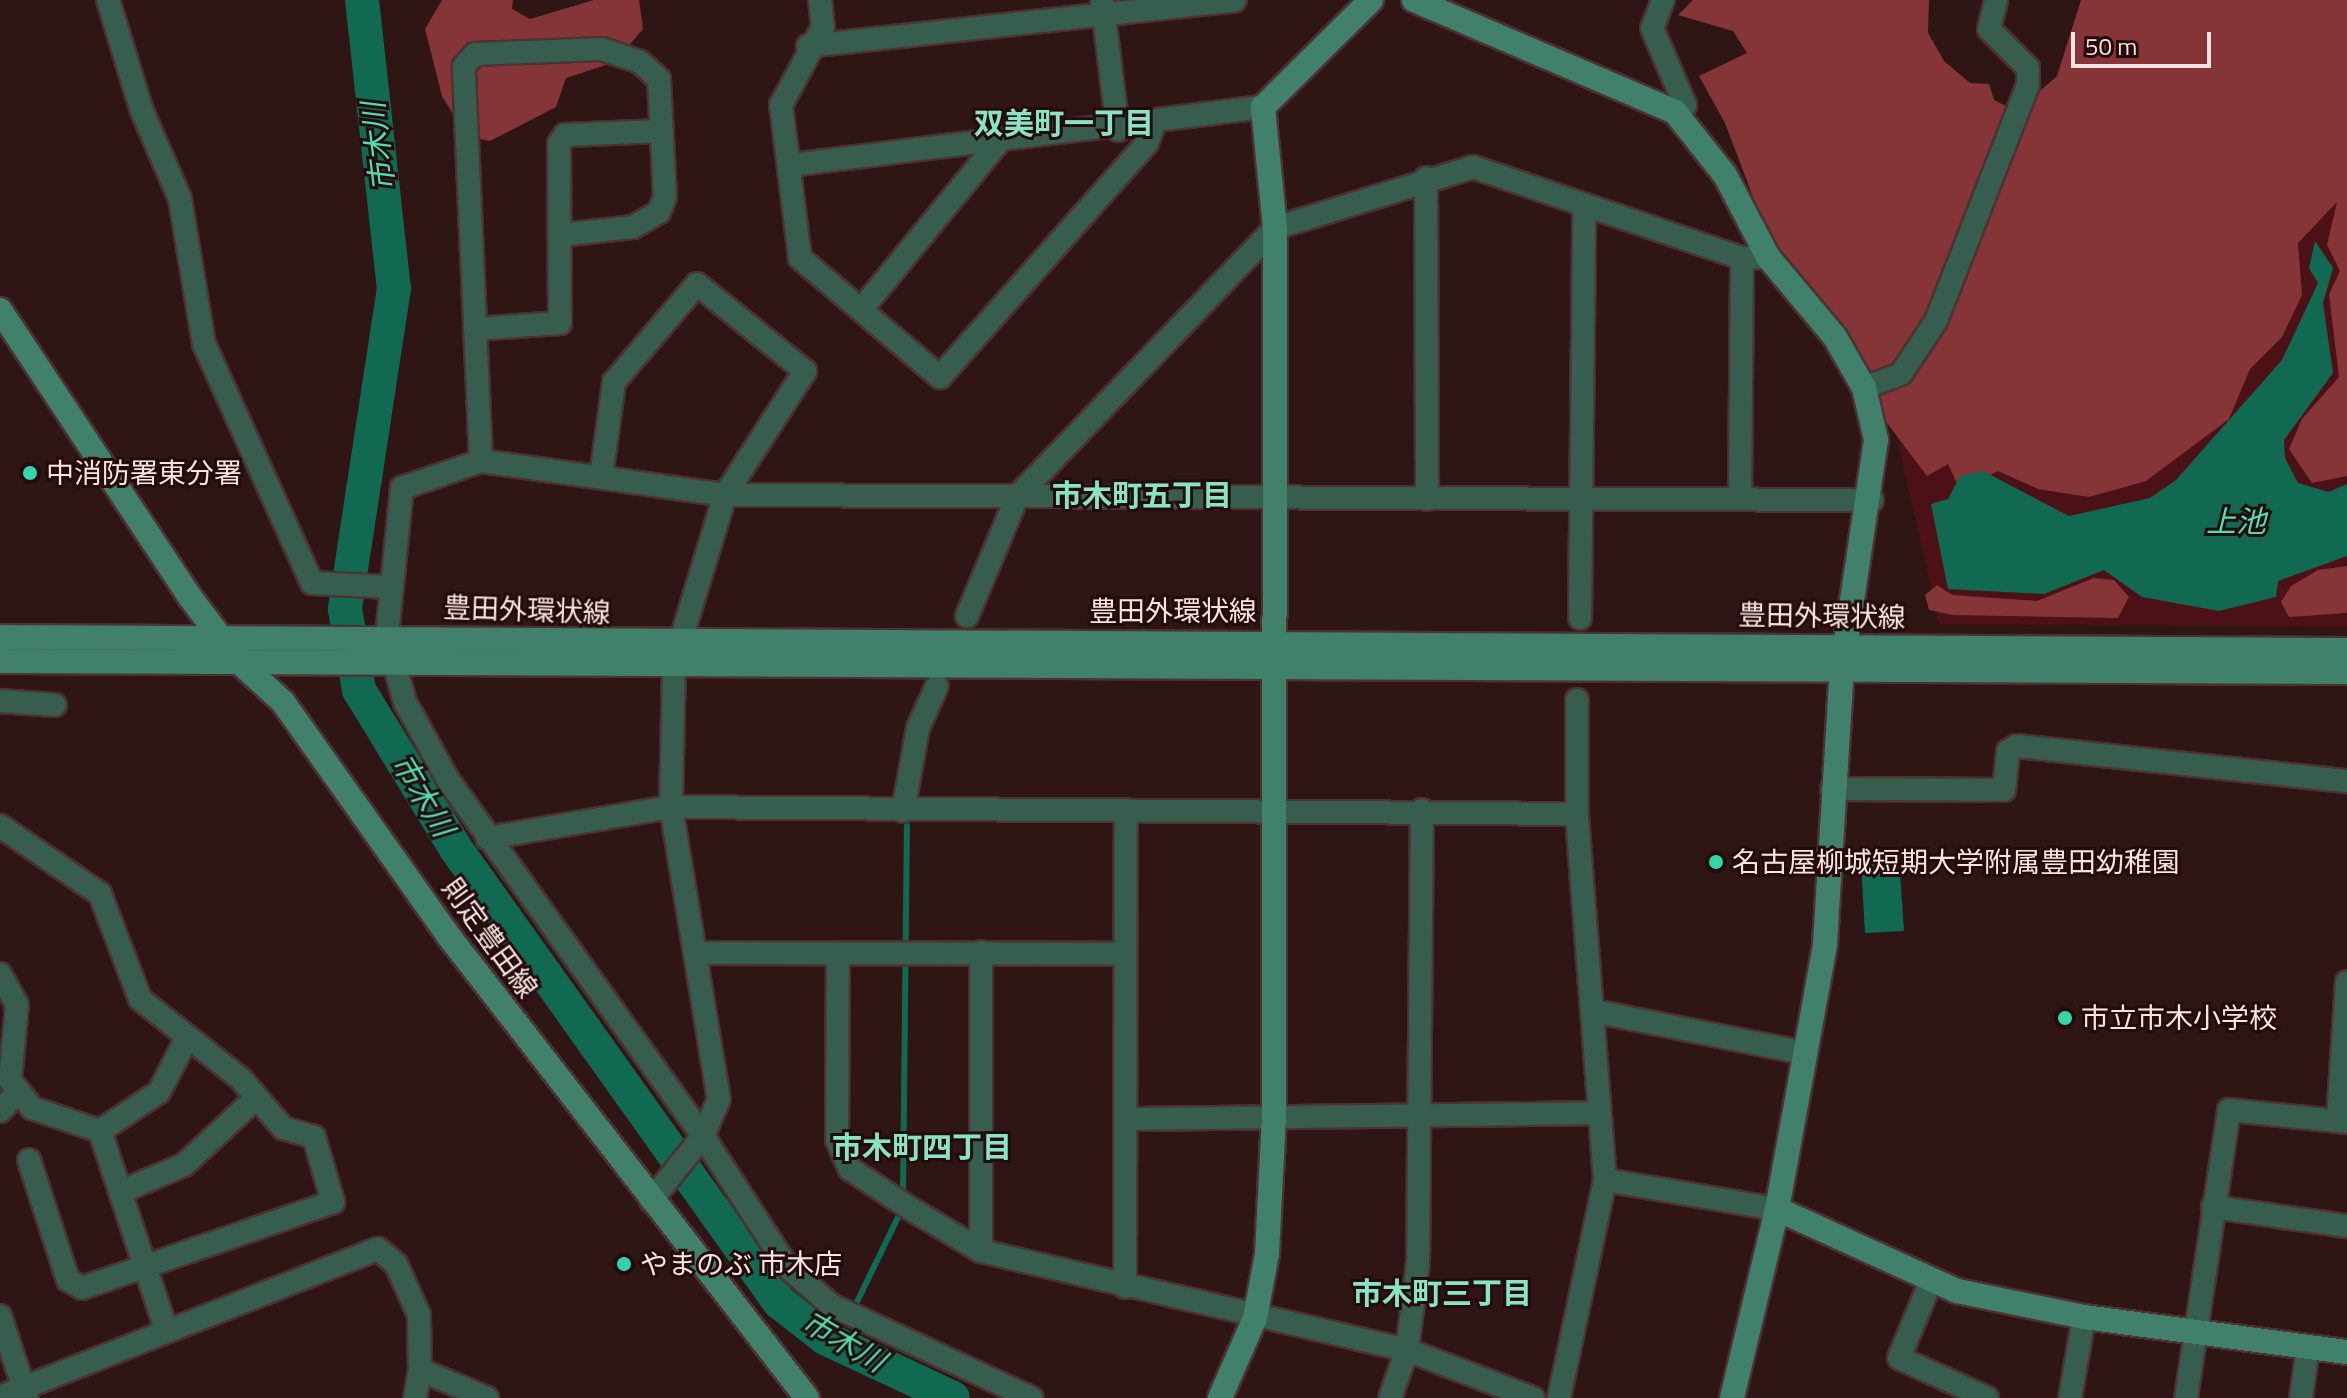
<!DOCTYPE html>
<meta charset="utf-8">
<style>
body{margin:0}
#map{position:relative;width:2347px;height:1398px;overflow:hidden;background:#301515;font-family:"Titillium Web","Noto Sans JP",sans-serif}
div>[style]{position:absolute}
.green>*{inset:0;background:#4b1116}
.forest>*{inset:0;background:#853538}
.water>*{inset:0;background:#116951}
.stream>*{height:6px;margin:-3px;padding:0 3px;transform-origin:3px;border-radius:3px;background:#116951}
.river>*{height:34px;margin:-17px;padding:0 17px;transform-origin:17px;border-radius:17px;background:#116951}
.roads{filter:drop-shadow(2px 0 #4c3232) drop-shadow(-2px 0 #4c3232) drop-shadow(0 2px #4c3232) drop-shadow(0 -2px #4c3232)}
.street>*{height:22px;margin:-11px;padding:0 11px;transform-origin:11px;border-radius:11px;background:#375d4f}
.secondary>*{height:24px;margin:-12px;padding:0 12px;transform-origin:12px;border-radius:12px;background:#41806b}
.dots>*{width:22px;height:22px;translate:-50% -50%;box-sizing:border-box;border:4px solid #250c0c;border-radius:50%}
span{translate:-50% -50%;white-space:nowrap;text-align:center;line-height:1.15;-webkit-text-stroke:6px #250c0c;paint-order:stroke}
.poi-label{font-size:28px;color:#f7e3e2}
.left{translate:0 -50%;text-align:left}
.street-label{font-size:28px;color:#f7e3e2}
.neighbourhood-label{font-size:30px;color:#88e4c4;font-weight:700}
.water-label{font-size:30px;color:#4ee0b4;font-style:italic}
.scale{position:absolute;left:2071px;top:32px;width:140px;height:36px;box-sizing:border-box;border:4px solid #f7e3e2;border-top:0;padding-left:10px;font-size:24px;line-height:28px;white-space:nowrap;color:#f7e3e2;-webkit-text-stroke:6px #250c0c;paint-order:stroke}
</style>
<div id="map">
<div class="green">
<i style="clip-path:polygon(2347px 128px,2347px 627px,1939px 624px,1896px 434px,1963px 417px)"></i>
</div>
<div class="forest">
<i style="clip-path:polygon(442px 0,513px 0,512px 9px,530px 19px,594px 0,639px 0,643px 29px,615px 62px,566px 78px,556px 107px,490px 141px,466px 136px,442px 96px,425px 29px)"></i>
<i style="clip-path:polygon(1693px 0,1929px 0,1928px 33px,1944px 61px,1970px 83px,1989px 84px,1994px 100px,2010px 108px,1910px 358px,1870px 378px,1848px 333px,1774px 252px,1725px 123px,1699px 76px,1747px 53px,1733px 31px,1678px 15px)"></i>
<i style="clip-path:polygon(2081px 0,2347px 0,2347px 476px,2312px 483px,2289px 449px,2302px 419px,2339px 377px,2329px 294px,2340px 271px,2327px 245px,2337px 202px,2298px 243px,2302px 295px,2282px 337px,2250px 369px,2229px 419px,2146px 481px,2089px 497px,2038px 489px,1998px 471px,1960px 490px,1948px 464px,1927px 476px,1884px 419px,1879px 391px,1901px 380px,2031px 99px,2057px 76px)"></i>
<i style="clip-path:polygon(2347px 566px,2347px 613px,2289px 617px,2281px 602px,2291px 586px,2318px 570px)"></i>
<i style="clip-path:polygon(2094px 578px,2114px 580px,2129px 597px,2118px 618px,1953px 615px,1929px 610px,1925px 595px,1937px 585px,1952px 595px,2037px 601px)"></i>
</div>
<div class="water">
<i style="clip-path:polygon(2315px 241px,2333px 268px,2323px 303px,2333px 373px,2284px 440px,2285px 458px,2298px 483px,2329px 492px,2347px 484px,2347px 556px,2278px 581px,2276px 597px,2219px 611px,2142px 597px,2104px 570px,2044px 594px,1948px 589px,1931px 504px,1948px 499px,1960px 476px,1983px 471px,2069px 516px,2150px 498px,2176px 480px,2282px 360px,2318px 283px,2309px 268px)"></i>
<i style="clip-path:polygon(1899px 860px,1904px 931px,1865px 933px,1861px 862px)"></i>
</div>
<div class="stream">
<i style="left:903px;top:1198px;width:372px;rotate:-89.4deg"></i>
<i style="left:853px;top:1310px;width:112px;rotate:-64.1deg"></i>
<i style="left:825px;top:1338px;width:29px;rotate:-41deg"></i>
</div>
<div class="river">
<i style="left:362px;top:0;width:290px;rotate:83.7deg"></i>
<i style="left:394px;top:288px;width:325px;rotate:98.7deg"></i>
<i style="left:345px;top:609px;width:82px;rotate:80.2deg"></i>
<i style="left:359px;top:690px;width:186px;rotate:58.6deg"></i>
<i style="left:456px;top:849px;width:556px;rotate:54.51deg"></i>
<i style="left:779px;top:1302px;width:58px;rotate:38deg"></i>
<i style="left:825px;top:1338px;width:141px;rotate:25.1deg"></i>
</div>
<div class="roads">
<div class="street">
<i style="left:108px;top:0;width:116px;rotate:73deg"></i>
<i style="left:142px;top:111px;width:96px;rotate:66.6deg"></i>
<i style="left:180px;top:199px;width:147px;rotate:80.6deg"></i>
<i style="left:204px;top:344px;width:262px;rotate:65.7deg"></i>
<i style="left:312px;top:583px;width:79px;rotate:2.9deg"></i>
<i style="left:820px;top:0;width:27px;rotate:84deg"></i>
<i style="left:823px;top:27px;width:89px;rotate:118.3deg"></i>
<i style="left:781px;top:105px;width:154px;rotate:82.9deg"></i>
<i style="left:800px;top:258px;width:184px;rotate:40.4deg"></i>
<i style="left:940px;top:377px;width:312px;rotate:-48.5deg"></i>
<i style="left:1147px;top:143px;width:20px;rotate:-70deg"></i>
<i style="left:1102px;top:0;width:131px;rotate:83deg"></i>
<i style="left:1663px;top:0;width:30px;rotate:111deg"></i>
<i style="left:1652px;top:28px;width:84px;rotate:66.8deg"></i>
<i style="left:1685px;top:105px;width:12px;rotate:145deg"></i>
<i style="left:808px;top:46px;width:429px;rotate:-6.1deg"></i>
<i style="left:790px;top:165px;width:477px;rotate:-7deg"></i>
<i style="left:1426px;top:178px;width:321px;rotate:89.8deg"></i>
<i style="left:861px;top:310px;width:215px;rotate:-50.7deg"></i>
<i style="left:475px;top:329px;width:85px;rotate:-4deg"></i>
<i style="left:560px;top:323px;width:179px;rotate:-90.3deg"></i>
<i style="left:559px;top:144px;width:11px;rotate:-56deg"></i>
<i style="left:565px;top:135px;width:97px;rotate:-2.4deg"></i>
<i style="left:1864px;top:388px;width:40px;rotate:-21deg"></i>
<i style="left:1901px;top:374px;width:64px;rotate:-56.6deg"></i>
<i style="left:1936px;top:321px;width:253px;rotate:-68.7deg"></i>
<i style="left:2028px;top:85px;width:17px;rotate:-90deg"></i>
<i style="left:2028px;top:68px;width:55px;rotate:-135deg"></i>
<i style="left:1989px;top:29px;width:30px;rotate:-76deg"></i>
<i style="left:481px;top:461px;width:395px;rotate:-92.5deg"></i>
<i style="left:464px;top:66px;width:16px;rotate:-47deg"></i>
<i style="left:475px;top:54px;width:127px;rotate:-2.3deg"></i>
<i style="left:602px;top:49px;width:40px;rotate:18.9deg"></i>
<i style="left:640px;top:62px;width:25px;rotate:42deg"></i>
<i style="left:659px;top:79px;width:118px;rotate:87.1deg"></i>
<i style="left:665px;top:197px;width:16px;rotate:112deg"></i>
<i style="left:659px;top:212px;width:30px;rotate:150deg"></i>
<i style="left:633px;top:227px;width:71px;rotate:173.6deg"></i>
<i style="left:601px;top:477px;width:96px;rotate:-82.2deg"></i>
<i style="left:614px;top:382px;width:128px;rotate:-49.7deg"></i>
<i style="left:697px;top:284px;width:139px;rotate:38.9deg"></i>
<i style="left:805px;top:371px;width:148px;rotate:122.8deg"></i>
<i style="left:725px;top:495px;width:176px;rotate:106.9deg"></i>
<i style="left:674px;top:663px;width:144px;rotate:91.2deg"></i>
<i style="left:671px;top:807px;width:296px;rotate:80.7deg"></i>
<i style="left:719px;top:1099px;width:40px;rotate:113.4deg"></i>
<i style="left:703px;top:1136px;width:83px;rotate:128.7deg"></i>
<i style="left:1740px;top:498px;width:240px;rotate:-89.5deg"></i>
<i style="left:967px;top:616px;width:129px;rotate:-67.2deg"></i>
<i style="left:1017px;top:497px;width:373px;rotate:-46.2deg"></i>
<i style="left:1275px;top:228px;width:207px;rotate:-17.1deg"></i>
<i style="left:1473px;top:167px;width:284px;rotate:18.7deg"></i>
<i style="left:1742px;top:258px;width:26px;rotate:-2deg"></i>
<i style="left:1580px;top:618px;width:413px;rotate:-89.4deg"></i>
<i style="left:387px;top:635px;width:148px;rotate:-84.2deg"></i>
<i style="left:402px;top:488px;width:83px;rotate:-18.9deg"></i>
<i style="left:481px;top:461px;width:246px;rotate:7.9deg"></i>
<i style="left:725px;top:495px;width:1147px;rotate:0.25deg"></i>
<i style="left:394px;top:663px;width:41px;rotate:74.2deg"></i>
<i style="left:405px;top:702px;width:89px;rotate:61.1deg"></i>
<i style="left:448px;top:780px;width:438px;rotate:54.4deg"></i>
<i style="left:703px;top:1136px;width:156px;rotate:57.3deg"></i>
<i style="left:787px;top:1267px;width:58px;rotate:40.8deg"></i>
<i style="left:831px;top:1305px;width:221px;rotate:24.9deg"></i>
<i style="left:0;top:701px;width:55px;rotate:4.2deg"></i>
<i style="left:1832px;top:789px;width:172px;rotate:0.3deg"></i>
<i style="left:2004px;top:790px;width:39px;rotate:-84deg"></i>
<i style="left:2008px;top:751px;width:10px;rotate:-29deg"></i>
<i style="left:2017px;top:746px;width:332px;rotate:6.1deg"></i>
<i style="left:903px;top:811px;width:84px;rotate:-79.8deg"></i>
<i style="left:918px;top:728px;width:46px;rotate:-65.7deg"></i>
<i style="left:0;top:826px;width:121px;rotate:34.2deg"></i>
<i style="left:100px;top:894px;width:112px;rotate:69.1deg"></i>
<i style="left:140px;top:999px;width:129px;rotate:38.4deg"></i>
<i style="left:241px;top:1079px;width:65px;rotate:49.4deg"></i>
<i style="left:283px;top:1128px;width:32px;rotate:16deg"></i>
<i style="left:314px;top:1137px;width:68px;rotate:73.7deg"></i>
<i style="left:333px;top:1202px;width:265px;rotate:161.1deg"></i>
<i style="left:82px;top:1288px;width:16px;rotate:-150deg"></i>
<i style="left:68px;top:1280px;width:126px;rotate:-108deg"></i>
<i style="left:487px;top:838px;width:187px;rotate:-9.6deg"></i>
<i style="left:671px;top:807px;width:906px;rotate:0.44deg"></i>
<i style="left:981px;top:952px;width:299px;rotate:90deg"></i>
<i style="left:698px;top:953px;width:427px;rotate:0.1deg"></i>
<i style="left:838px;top:954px;width:186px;rotate:90.3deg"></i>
<i style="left:837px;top:1140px;width:32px;rotate:66deg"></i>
<i style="left:850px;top:1169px;width:73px;rotate:33.3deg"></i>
<i style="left:911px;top:1209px;width:82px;rotate:31deg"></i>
<i style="left:981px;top:1251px;width:437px;rotate:13.1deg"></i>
<i style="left:1407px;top:1350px;width:135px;rotate:20.9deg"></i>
<i style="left:0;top:974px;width:35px;rotate:61deg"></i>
<i style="left:17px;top:1005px;width:75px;rotate:95.3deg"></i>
<i style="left:10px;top:1080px;width:36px;rotate:52deg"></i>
<i style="left:32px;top:1108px;width:72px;rotate:18.7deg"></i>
<i style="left:100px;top:1131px;width:209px;rotate:71.6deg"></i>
<i style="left:1593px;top:1011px;width:216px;rotate:11.2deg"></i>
<i style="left:0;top:1111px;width:25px;rotate:-47deg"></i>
<i style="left:1126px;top:1119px;width:472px;rotate:-0.7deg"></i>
<i style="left:2338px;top:1121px;width:139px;rotate:-86.3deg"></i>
<i style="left:100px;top:1131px;width:71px;rotate:-33.5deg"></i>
<i style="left:159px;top:1092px;width:61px;rotate:-62.6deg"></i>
<i style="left:1605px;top:1180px;width:174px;rotate:9.6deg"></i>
<i style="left:125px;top:1190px;width:64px;rotate:-23deg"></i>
<i style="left:184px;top:1165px;width:97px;rotate:-42.9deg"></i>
<i style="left:2213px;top:1207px;width:135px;rotate:8.1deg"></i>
<i style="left:1931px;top:1281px;width:83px;rotate:112.6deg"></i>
<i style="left:1899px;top:1358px;width:97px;rotate:24.4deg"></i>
<i style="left:1125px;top:1287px;width:477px;rotate:-89.9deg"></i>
<i style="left:0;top:1316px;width:86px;rotate:71.8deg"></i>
<i style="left:0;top:1397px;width:406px;rotate:-21.4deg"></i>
<i style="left:378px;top:1249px;width:23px;rotate:40deg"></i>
<i style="left:396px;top:1264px;width:56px;rotate:65.7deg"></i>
<i style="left:419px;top:1315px;width:55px;rotate:89deg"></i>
<i style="left:420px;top:1370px;width:73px;rotate:22.7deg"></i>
<i style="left:415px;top:1398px;width:28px;rotate:-80deg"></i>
<i style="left:1390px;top:1398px;width:51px;rotate:-70.5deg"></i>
<i style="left:1407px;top:1350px;width:88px;rotate:-82.8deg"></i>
<i style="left:1418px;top:1263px;width:453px;rotate:-89.5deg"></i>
<i style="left:1559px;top:1398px;width:223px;rotate:-78.1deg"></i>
<i style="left:1605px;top:1180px;width:367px;rotate:-94.4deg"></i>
<i style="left:1577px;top:814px;width:114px;rotate:-90deg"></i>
<i style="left:2070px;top:1398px;width:82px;rotate:-80.2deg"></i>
<i style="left:2186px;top:1398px;width:291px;rotate:-81.5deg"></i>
<i style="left:2229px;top:1110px;width:119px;rotate:5.8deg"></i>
<i style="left:2301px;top:1398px;width:51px;rotate:-82.2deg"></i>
</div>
<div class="secondary">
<i style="left:1414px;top:0;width:284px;rotate:23.2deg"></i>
<i style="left:1675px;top:112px;width:80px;rotate:51.6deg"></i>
<i style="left:1725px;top:175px;width:93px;rotate:62.3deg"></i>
<i style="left:1768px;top:257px;width:104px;rotate:50.1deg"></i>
<i style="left:1835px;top:337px;width:59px;rotate:60.4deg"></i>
<i style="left:1864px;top:388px;width:53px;rotate:77deg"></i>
<i style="left:1876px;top:440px;width:209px;rotate:98.5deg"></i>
<i style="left:0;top:310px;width:344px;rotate:56.5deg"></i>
<i style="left:190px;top:597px;width:81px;rotate:53deg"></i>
<i style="left:239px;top:662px;width:59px;rotate:42.3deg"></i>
<i style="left:283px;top:702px;width:291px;rotate:54.7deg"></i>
<i style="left:451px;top:939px;width:581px;rotate:52.2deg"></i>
<i style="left:0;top:637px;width:2347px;rotate:0.32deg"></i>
<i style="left:0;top:661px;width:2347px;rotate:0.27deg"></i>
<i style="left:1777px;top:1209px;width:198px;rotate:24.5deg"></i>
<i style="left:1957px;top:1291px;width:130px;rotate:11.6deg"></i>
<i style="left:2084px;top:1317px;width:265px;rotate:7.6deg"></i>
<i style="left:1220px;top:1398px;width:87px;rotate:-66.4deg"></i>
<i style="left:1255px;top:1318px;width:65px;rotate:-79.4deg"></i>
<i style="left:1267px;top:1254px;width:139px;rotate:-87.1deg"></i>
<i style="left:1274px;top:1115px;width:887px;rotate:-89.94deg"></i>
<i style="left:1275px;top:228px;width:122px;rotate:-95.7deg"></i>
<i style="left:1263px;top:107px;width:152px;rotate:-44.7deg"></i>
<i style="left:1732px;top:1398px;width:194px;rotate:-76.6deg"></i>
<i style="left:1777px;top:1209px;width:269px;rotate:-79.7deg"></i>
<i style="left:1825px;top:944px;width:276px;rotate:-86.5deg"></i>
</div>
</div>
<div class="dots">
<i style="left:30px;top:473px;background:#34d4a8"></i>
<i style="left:1716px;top:862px;background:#34d4a8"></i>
<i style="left:2065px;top:1018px;background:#34d4a8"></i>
<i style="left:624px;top:1264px;background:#34d4a8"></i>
</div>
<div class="poi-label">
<span class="left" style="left:46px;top:473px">中消防署東分署</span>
<span class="left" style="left:1732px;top:862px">名古屋柳城短期大学附属豊田幼稚園</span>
<span class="left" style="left:2081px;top:1018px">市立市木小学校</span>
<span class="left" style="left:640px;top:1264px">やまのぶ 市木店</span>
</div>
<div class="street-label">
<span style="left:527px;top:610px;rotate:2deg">豊田外環状線</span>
<span style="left:1173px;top:611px">豊田外環状線</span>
<span style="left:1822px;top:616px;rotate:1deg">豊田外環状線</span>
<span style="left:490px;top:938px;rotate:54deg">則定豊田線</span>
</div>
<div class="neighbourhood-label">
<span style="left:1064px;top:123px">双美町一丁目</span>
<span style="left:1142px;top:495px">市木町五丁目</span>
<span style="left:922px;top:1147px">市木町四丁目</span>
<span style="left:1442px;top:1293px">市木町三丁目</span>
</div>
<div class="water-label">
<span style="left:378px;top:147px;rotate:-97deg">市木川</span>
<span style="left:2236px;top:521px">上池</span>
<span style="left:423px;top:795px;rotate:59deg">市木川</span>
<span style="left:844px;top:1341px;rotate:30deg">市木川</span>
</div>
<div class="scale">50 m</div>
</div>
